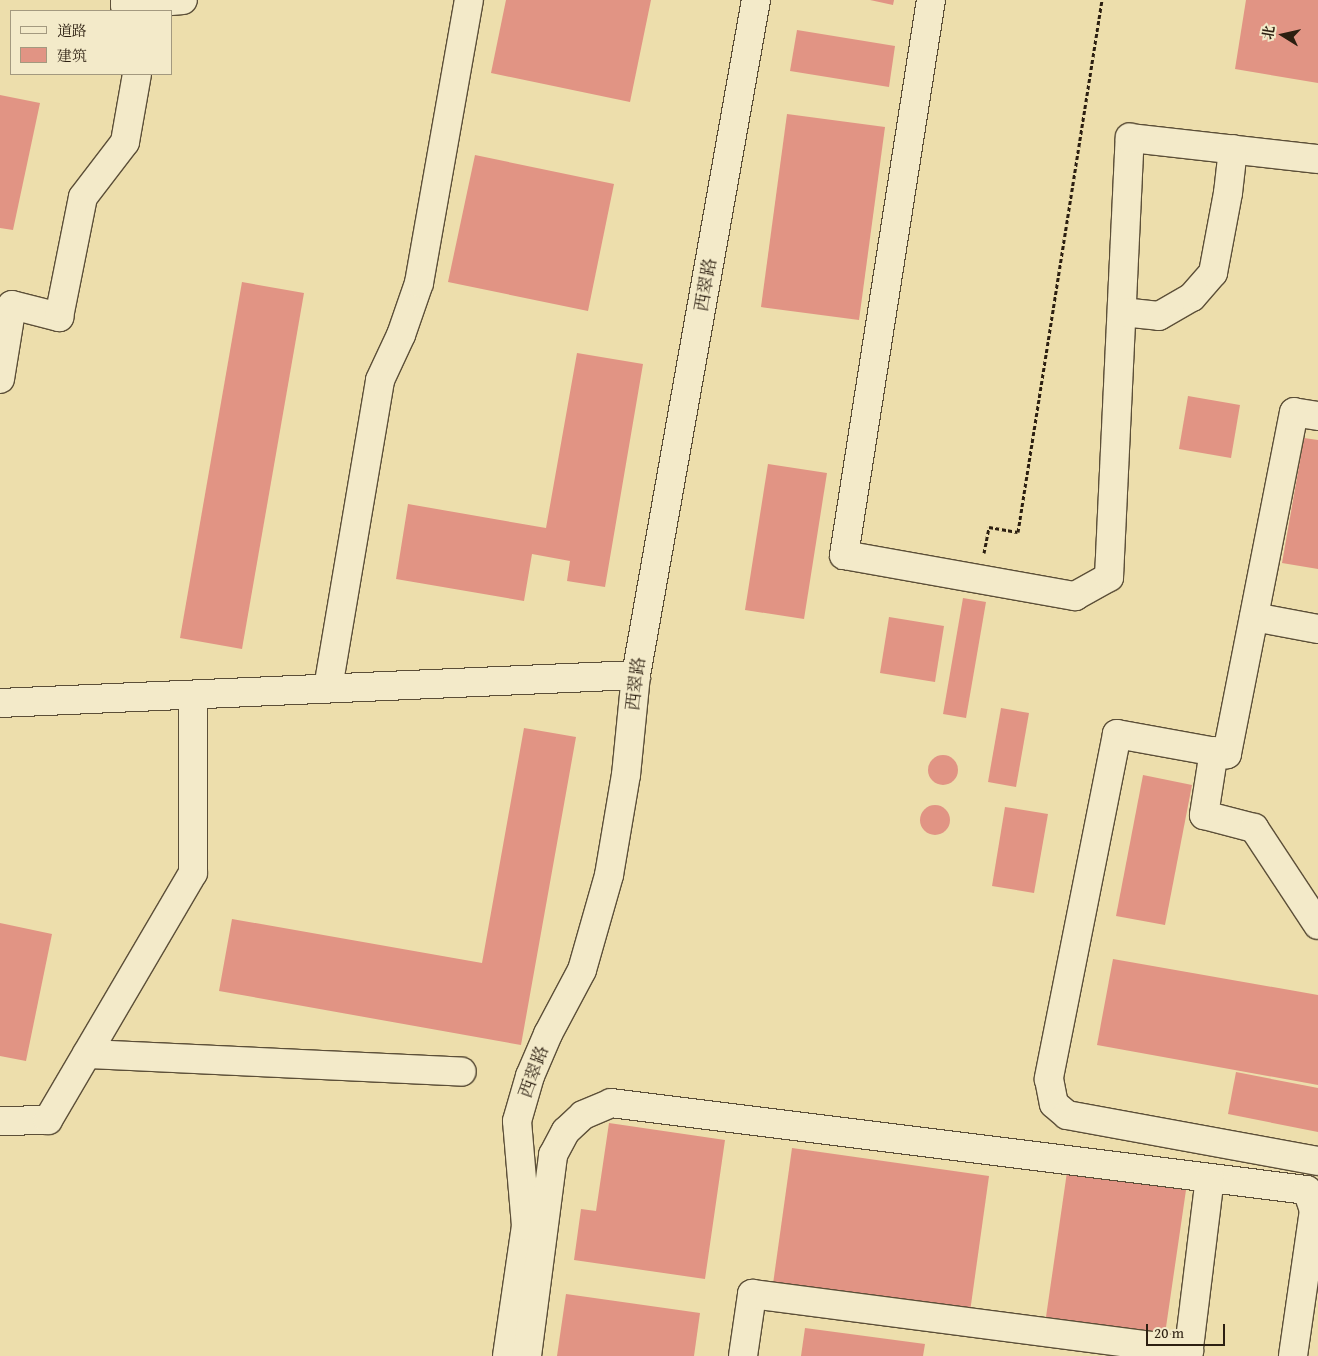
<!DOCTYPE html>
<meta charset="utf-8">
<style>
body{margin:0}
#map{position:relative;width:1318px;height:1356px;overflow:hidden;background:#eddeac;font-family:"Gentium Book Plus","Noto Serif SC",serif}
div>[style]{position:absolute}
.building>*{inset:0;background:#e19484}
.round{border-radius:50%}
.path>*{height:3px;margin-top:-1.5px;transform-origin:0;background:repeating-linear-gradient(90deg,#2c1f11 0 4px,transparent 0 6.5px)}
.roads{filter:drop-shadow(1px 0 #5c4f38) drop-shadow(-1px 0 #5c4f38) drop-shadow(0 1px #5c4f38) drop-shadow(0 -1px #5c4f38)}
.minor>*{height:28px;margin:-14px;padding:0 14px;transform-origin:14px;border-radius:14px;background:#f3eac9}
span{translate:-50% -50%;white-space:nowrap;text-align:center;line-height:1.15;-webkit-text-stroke:5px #f3eac9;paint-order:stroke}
.street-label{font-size:18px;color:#2c1f11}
.legend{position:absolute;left:10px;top:10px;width:162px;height:65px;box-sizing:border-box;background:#f3eac9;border:1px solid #a3997f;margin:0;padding:6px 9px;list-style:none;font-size:15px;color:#2c1f11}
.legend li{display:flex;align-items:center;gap:10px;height:25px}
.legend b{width:25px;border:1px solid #a3997f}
.north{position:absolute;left:1258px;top:10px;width:50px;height:50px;-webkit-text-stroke:4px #f3eac9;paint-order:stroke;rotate:280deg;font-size:14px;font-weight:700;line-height:20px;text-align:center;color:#2c1f11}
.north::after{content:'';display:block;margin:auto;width:18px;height:22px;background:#2c1f11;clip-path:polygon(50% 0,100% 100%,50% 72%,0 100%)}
.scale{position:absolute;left:1146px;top:1324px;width:79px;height:22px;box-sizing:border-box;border:2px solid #2c1f11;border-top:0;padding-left:6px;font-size:15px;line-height:18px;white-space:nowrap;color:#2c1f11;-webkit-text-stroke:4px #f3eac9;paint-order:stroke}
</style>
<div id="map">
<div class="building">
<i style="clip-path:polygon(506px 0,651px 0,630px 102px,491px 73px)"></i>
<i style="clip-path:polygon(870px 0,894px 0,893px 5px)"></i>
<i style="clip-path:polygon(1246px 0,1318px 0,1318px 83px,1235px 69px)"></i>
<i style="clip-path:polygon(797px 30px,895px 46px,889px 87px,790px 71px)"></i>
<i style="clip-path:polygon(0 95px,40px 103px,13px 230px,0 228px)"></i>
<i style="clip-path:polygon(787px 114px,885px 127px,859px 320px,761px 307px)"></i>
<i style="clip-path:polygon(475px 155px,614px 184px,588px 311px,448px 282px)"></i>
<i style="clip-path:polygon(242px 282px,304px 293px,242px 649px,180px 638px)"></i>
<i style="clip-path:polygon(577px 353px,643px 364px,605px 587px,567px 581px,570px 561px,532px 554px,524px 601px,396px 579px,408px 504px,546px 528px)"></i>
<i style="clip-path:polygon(1188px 396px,1240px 405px,1231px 458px,1179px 449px)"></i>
<i style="clip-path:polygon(1304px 438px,1318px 440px,1318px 569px,1282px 563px)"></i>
<i style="clip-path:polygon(768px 464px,827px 473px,804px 619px,745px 610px)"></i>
<i style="clip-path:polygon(963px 598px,986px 602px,966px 718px,943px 714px)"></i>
<i style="clip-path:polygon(889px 617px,944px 626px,935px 682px,880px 673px)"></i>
<i style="clip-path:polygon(1001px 708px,1029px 713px,1016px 787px,988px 782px)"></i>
<i style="clip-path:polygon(524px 728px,576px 737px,521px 1045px,219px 991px,232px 919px,482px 963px)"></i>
<i class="round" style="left:928px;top:755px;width:30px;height:30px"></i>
<i style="clip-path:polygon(1143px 775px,1192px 785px,1165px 925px,1116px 916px)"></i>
<i class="round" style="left:920px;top:805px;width:30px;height:30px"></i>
<i style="clip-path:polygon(1005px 807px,1048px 814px,1034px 893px,992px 886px)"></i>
<i style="clip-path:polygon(0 923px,52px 934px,26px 1061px,0 1056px)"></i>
<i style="clip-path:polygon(1113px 959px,1318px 995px,1318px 1085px,1097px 1045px)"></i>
<i style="clip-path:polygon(1236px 1072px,1318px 1088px,1318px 1132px,1228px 1114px)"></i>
<i style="clip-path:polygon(609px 1123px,725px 1140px,705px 1279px,574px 1260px,581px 1209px,596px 1211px)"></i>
<i style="clip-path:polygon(792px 1148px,989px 1176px,969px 1319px,772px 1291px)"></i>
<i style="clip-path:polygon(1067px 1172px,1186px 1190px,1165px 1334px,1046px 1317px)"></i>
<i style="clip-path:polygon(566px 1294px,700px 1313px,694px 1356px,557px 1356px)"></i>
<i style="clip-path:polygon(805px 1328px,925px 1344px,923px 1356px,801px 1356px)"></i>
</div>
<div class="path">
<i style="left:984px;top:553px;width:26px;rotate:-79deg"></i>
<i style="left:989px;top:527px;width:29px;rotate:10deg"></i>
<i style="left:1018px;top:532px;width:539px;rotate:-81.03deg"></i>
</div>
<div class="roads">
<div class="minor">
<i style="left:125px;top:0;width:5px;rotate:90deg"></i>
<i style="left:125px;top:5px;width:58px;rotate:-4.9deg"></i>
<i style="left:931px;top:0;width:562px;rotate:98.91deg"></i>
<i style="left:844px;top:555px;width:235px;rotate:10.1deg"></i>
<i style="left:1075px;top:596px;width:39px;rotate:-29deg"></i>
<i style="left:1109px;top:577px;width:440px;rotate:-87.3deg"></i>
<i style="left:1130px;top:138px;width:189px;rotate:6.4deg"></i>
<i style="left:1122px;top:312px;width:37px;rotate:6deg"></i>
<i style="left:1159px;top:316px;width:38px;rotate:-30deg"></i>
<i style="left:1192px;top:297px;width:32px;rotate:-49deg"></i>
<i style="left:1213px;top:273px;width:81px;rotate:-79.4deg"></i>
<i style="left:1228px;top:193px;width:44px;rotate:-83.5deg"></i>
<i style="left:0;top:379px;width:75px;rotate:-80.8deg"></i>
<i style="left:12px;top:305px;width:49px;rotate:14.3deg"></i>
<i style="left:59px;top:317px;width:122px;rotate:-78.7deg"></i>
<i style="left:83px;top:197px;width:69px;rotate:-52.6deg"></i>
<i style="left:125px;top:142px;width:69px;rotate:-80deg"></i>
<i style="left:1318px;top:416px;width:24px;rotate:-171deg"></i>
<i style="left:1294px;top:412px;width:349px;rotate:101.1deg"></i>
<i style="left:1227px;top:754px;width:112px;rotate:-169.7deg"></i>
<i style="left:1117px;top:734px;width:352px;rotate:101.2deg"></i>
<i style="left:1049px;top:1079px;width:25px;rotate:79deg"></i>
<i style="left:1054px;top:1104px;width:17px;rotate:40deg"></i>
<i style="left:1067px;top:1115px;width:255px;rotate:10.4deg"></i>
<i style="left:1254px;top:617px;width:65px;rotate:10.6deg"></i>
<i style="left:328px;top:688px;width:312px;rotate:-80.4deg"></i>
<i style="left:380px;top:380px;width:50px;rotate:-65deg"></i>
<i style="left:401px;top:335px;width:55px;rotate:-70.9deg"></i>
<i style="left:419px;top:283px;width:287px;rotate:-80deg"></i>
<i style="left:0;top:703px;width:637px;rotate:-2.52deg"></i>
<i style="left:1214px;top:751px;width:65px;rotate:98.9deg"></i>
<i style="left:1204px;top:815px;width:52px;rotate:14.6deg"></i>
<i style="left:1254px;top:828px;width:116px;rotate:56.6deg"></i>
<i style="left:87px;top:1054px;width:375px;rotate:2.7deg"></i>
<i style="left:0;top:1121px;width:48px;rotate:-1.2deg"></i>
<i style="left:48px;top:1120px;width:286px;rotate:-59.6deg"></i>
<i style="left:193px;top:873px;width:178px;rotate:-90deg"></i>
<i style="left:507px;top:1356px;width:131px;rotate:-81.7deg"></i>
<i style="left:526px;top:1226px;width:105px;rotate:-94.9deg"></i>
<i style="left:517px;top:1121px;width:47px;rotate:-73.9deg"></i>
<i style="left:530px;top:1076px;width:46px;rotate:-66.8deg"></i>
<i style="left:548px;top:1034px;width:72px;rotate:-62deg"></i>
<i style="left:582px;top:970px;width:99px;rotate:-74.1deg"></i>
<i style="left:609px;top:875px;width:101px;rotate:-80.4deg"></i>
<i style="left:626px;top:775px;width:100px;rotate:-84.3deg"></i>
<i style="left:636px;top:675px;width:686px;rotate:-79.92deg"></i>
<i style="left:527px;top:1356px;width:203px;rotate:-82.6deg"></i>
<i style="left:553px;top:1155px;width:27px;rotate:-62deg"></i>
<i style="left:566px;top:1131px;width:23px;rotate:-43deg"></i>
<i style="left:583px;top:1115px;width:30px;rotate:-23deg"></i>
<i style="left:611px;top:1103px;width:701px;rotate:7.13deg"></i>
<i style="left:1307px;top:1190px;width:21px;rotate:71deg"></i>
<i style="left:1314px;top:1210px;width:148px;rotate:98.2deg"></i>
<i style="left:743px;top:1356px;width:63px;rotate:-81.7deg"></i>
<i style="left:752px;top:1294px;width:441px;rotate:7.4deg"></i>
<i style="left:1188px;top:1356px;width:179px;rotate:-83deg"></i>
</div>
</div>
<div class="street-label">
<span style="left:706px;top:285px;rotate:-80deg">西翠路</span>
<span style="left:636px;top:684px;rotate:-83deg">西翠路</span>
<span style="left:534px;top:1072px;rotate:-70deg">西翠路</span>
</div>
<ul class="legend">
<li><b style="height:6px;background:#f3eac9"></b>道路</li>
<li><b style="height:14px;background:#e19484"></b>建筑</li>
</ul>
<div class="north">北</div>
<div class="scale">20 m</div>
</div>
